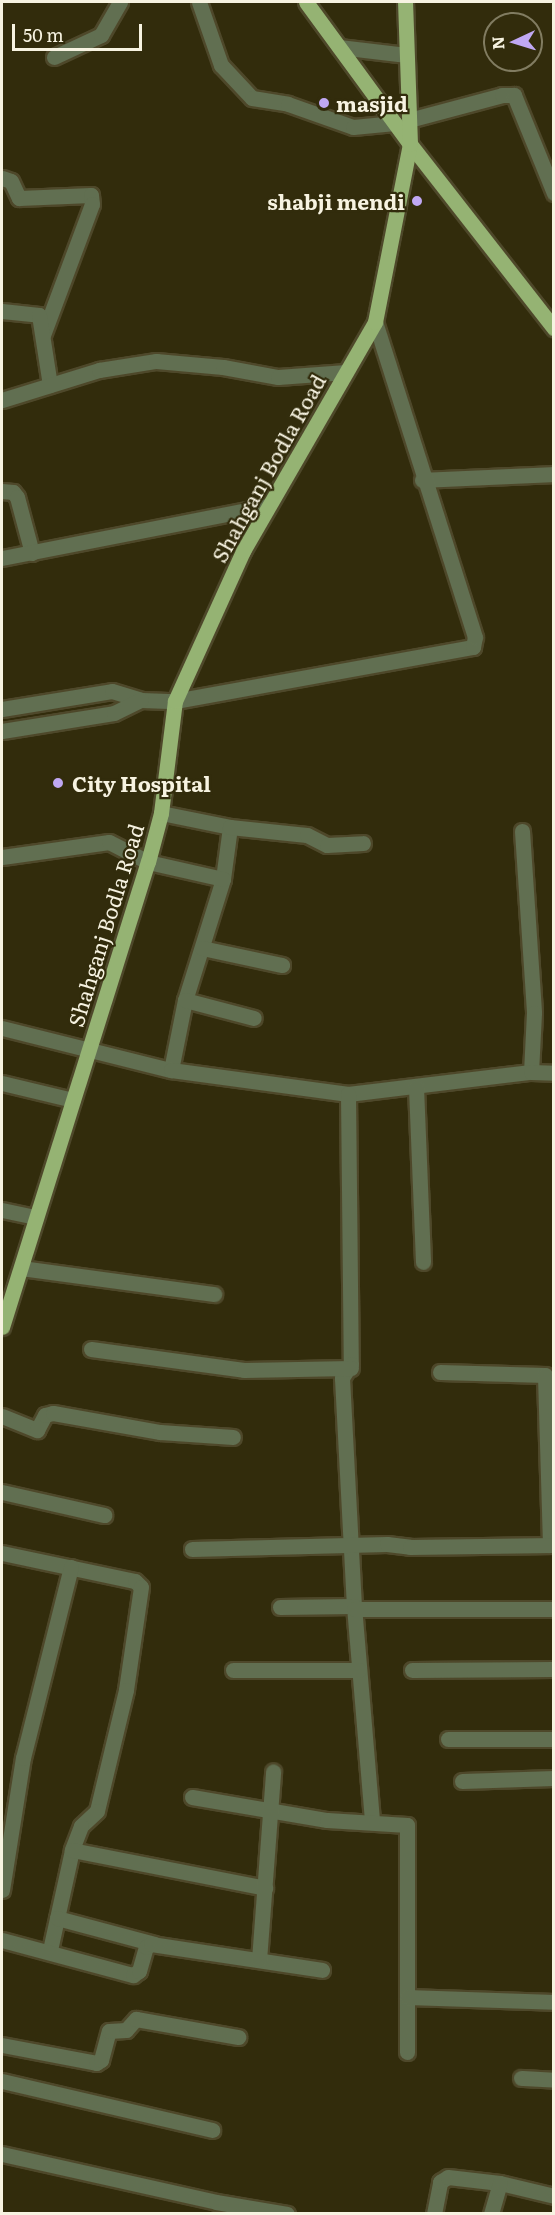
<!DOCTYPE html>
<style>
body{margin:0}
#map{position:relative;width:555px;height:2215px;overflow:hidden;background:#322c0c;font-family:Literata,serif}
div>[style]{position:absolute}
.roads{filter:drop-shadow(2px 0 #4e482a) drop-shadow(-2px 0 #4e482a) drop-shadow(0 2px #4e482a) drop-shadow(0 -2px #4e482a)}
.minor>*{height:15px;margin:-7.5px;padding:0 7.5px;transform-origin:7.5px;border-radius:7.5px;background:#616f51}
.major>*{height:15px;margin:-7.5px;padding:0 7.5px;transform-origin:7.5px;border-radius:7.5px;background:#95b373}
.dots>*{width:16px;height:16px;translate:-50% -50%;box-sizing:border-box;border:3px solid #322c0c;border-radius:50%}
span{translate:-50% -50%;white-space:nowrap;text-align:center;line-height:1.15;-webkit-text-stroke:4.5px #322c0c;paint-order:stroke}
.poi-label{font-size:21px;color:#f7f3e1;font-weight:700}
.left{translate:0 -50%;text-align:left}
.right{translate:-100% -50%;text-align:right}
.street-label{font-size:21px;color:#f7f3e1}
.frame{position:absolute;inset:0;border:3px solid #f7f3e1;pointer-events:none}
.north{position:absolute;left:483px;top:12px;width:60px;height:60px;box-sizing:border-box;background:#322c0c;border:2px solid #817c61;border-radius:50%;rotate:266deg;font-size:16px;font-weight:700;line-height:24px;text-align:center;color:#f7f3e1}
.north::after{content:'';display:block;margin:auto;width:21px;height:27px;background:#c0a8f3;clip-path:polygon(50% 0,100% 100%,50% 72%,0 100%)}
.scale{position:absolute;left:12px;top:24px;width:130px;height:27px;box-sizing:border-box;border:3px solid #f7f3e1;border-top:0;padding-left:8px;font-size:18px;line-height:21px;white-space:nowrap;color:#f7f3e1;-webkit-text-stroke:4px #322c0c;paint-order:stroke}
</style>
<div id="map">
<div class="roads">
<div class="minor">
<i style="left:199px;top:2px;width:67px;rotate:70.8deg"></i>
<i style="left:221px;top:65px;width:45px;rotate:46.8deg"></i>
<i style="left:252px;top:98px;width:36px;rotate:9deg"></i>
<i style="left:288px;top:104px;width:69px;rotate:19.5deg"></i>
<i style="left:353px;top:127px;width:42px;rotate:-5.4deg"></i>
<i style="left:339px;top:47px;width:68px;rotate:6.7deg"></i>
<i style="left:54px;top:57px;width:52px;rotate:-25.1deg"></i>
<i style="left:101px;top:35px;width:38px;rotate:-60deg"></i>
<i style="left:409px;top:120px;width:96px;rotate:-15deg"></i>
<i style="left:502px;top:95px;width:12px"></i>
<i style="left:514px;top:95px;width:106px;rotate:67.8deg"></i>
<i style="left:2px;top:178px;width:9px;rotate:18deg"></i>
<i style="left:11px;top:181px;width:19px;rotate:65deg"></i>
<i style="left:19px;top:198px;width:72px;rotate:-2.4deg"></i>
<i style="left:91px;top:195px;width:9px;rotate:84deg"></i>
<i style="left:92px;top:204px;width:140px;rotate:110.5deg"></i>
<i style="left:2px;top:311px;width:37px;rotate:6deg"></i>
<i style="left:39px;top:315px;width:71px;rotate:81.1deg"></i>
<i style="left:2px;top:400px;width:102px;rotate:-17.2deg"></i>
<i style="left:99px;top:370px;width:58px;rotate:-9deg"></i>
<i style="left:156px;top:361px;width:67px;rotate:5.1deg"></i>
<i style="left:223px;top:367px;width:56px;rotate:10.3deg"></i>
<i style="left:278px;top:377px;width:68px;rotate:-4.2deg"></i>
<i style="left:422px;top:480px;width:132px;rotate:-2.6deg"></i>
<i style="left:2px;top:491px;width:11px;rotate:5deg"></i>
<i style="left:13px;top:492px;width:6px;rotate:51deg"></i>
<i style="left:17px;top:497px;width:58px;rotate:75deg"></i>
<i style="left:2px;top:558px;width:271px;rotate:-11.1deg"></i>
<i style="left:2px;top:709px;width:111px;rotate:-9.3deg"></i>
<i style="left:112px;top:691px;width:30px;rotate:17deg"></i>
<i style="left:141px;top:700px;width:34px;rotate:2deg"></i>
<i style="left:175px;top:701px;width:303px;rotate:-10.3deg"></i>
<i style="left:473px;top:647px;width:10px;rotate:-79deg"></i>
<i style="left:475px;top:637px;width:330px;rotate:-107.6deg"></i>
<i style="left:2px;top:731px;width:113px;rotate:-9.1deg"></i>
<i style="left:114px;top:713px;width:30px;rotate:-26deg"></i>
<i style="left:161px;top:813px;width:70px;rotate:11.5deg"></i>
<i style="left:230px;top:827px;width:52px;rotate:97.7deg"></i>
<i style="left:223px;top:879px;width:127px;rotate:107.4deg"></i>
<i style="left:185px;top:1000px;width:71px;rotate:101.3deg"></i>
<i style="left:230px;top:827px;width:77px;rotate:5.9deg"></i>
<i style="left:307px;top:835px;width:22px;rotate:27deg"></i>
<i style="left:327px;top:845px;width:36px;rotate:-3deg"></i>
<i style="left:522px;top:831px;width:182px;rotate:86.2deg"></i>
<i style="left:534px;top:1013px;width:59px;rotate:92.9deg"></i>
<i style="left:2px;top:857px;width:108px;rotate:-8deg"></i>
<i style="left:109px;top:842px;width:44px;rotate:27.1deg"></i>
<i style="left:148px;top:862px;width:77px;rotate:12.8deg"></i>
<i style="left:202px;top:948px;width:82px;rotate:12deg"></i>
<i style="left:185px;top:1000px;width:71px;rotate:14.6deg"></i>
<i style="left:2px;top:1028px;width:174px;rotate:14deg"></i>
<i style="left:171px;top:1070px;width:179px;rotate:7.7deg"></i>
<i style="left:348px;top:1094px;width:184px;rotate:-6.9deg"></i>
<i style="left:531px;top:1072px;width:23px;rotate:2deg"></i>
<i style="left:2px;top:1083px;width:73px;rotate:13.5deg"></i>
<i style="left:416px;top:1087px;width:175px;rotate:87.7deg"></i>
<i style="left:348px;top:1094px;width:270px;rotate:89.4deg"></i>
<i style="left:351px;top:1364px;width:17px;rotate:123deg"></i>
<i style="left:342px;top:1378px;width:228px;rotate:87deg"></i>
<i style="left:354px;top:1606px;width:217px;rotate:85.2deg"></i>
<i style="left:2px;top:1210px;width:35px;rotate:12deg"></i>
<i style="left:21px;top:1268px;width:195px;rotate:7.7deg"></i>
<i style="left:91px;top:1349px;width:154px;rotate:7.8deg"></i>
<i style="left:244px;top:1370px;width:107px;rotate:-1.1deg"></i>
<i style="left:440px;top:1372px;width:105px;rotate:1.6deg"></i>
<i style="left:545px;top:1375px;width:170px;rotate:88.3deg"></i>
<i style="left:2px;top:1416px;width:38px;rotate:22deg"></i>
<i style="left:37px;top:1430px;width:17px;rotate:-62deg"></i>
<i style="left:45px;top:1415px;width:8px;rotate:-14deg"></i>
<i style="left:53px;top:1413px;width:109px;rotate:10.1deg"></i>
<i style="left:160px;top:1432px;width:73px;rotate:3.9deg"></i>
<i style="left:2px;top:1492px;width:105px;rotate:12.7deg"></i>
<i style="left:192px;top:1549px;width:195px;rotate:-1.5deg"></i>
<i style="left:387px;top:1544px;width:23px;rotate:7deg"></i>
<i style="left:410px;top:1547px;width:144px;rotate:-0.8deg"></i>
<i style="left:2px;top:1553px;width:136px;rotate:11.9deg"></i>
<i style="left:135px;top:1581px;width:8px;rotate:45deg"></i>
<i style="left:141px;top:1587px;width:104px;rotate:98.3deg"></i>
<i style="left:126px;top:1690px;width:124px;rotate:103.5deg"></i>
<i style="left:97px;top:1811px;width:22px;rotate:137deg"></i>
<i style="left:81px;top:1826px;width:26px;rotate:111deg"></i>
<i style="left:72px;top:1850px;width:102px;rotate:102.4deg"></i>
<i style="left:280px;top:1607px;width:74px;rotate:-0.8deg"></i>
<i style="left:354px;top:1609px;width:200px"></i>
<i style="left:233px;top:1670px;width:126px"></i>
<i style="left:412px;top:1670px;width:142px;rotate:-0.4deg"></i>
<i style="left:448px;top:1739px;width:106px"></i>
<i style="left:462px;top:1781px;width:92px;rotate:-1.9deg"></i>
<i style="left:192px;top:1797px;width:137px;rotate:9.7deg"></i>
<i style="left:327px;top:1820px;width:80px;rotate:3.6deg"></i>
<i style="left:407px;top:1825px;width:227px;rotate:90deg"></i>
<i style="left:72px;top:1850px;width:197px;rotate:11.1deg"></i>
<i style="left:2px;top:1890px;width:134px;rotate:-81deg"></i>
<i style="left:23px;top:1758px;width:197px;rotate:-75.9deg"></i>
<i style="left:57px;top:1918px;width:101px;rotate:14.9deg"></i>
<i style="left:2px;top:1940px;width:136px;rotate:15deg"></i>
<i style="left:133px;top:1975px;width:7px;rotate:-34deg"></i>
<i style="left:139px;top:1971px;width:25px;rotate:-74deg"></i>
<i style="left:146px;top:1947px;width:6px;rotate:-31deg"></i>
<i style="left:151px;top:1944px;width:173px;rotate:8.6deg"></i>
<i style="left:259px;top:1960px;width:189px;rotate:-85.7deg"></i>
<i style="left:407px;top:1997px;width:147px;rotate:1.9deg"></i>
<i style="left:2px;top:2045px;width:96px;rotate:10.8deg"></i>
<i style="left:96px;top:2063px;width:6px;rotate:-31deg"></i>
<i style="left:101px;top:2060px;width:30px;rotate:-75deg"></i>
<i style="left:109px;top:2031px;width:17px;rotate:-3deg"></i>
<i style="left:126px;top:2030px;width:15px;rotate:-48deg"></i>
<i style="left:136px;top:2019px;width:104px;rotate:10deg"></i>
<i style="left:521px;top:2078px;width:33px;rotate:3deg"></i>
<i style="left:2px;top:2081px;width:216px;rotate:13.1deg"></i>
<i style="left:2px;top:2154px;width:219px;rotate:12.6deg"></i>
<i style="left:216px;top:2202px;width:72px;rotate:9.6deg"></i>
<i style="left:434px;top:2214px;width:33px;rotate:-79deg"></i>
<i style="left:440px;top:2182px;width:9px;rotate:-32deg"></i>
<i style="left:448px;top:2177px;width:52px;rotate:6.6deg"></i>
<i style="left:500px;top:2183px;width:56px;rotate:13.5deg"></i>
<i style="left:491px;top:2214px;width:32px;rotate:-74deg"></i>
</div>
<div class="major">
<i style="left:306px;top:2px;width:176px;rotate:53.8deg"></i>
<i style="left:410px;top:144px;width:234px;rotate:52deg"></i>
<i style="left:2px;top:1327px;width:487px;rotate:-72.6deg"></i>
<i style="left:148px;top:862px;width:51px;rotate:-75.1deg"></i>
<i style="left:161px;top:813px;width:113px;rotate:-82.9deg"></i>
<i style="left:175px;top:701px;width:165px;rotate:-65.6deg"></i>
<i style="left:243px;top:551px;width:264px;rotate:-60deg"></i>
<i style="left:375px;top:322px;width:181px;rotate:-78.9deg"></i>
<i style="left:410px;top:144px;width:142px;rotate:-92deg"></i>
</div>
</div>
<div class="dots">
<i style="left:324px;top:103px;background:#c0a8f3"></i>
<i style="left:417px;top:201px;background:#c0a8f3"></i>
<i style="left:58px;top:783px;background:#c0a8f3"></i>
</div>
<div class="poi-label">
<span class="left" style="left:336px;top:103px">masjid</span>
<span class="right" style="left:405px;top:201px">shabji mendi</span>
<span class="left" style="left:72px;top:783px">City Hospital</span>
</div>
<div class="street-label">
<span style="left:268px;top:468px;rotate:-61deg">Shahganj Bodla Road</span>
<span style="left:105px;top:925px;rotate:-73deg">Shahganj Bodla Road</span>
</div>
<div class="frame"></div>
<div class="north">N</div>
<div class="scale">50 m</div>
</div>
